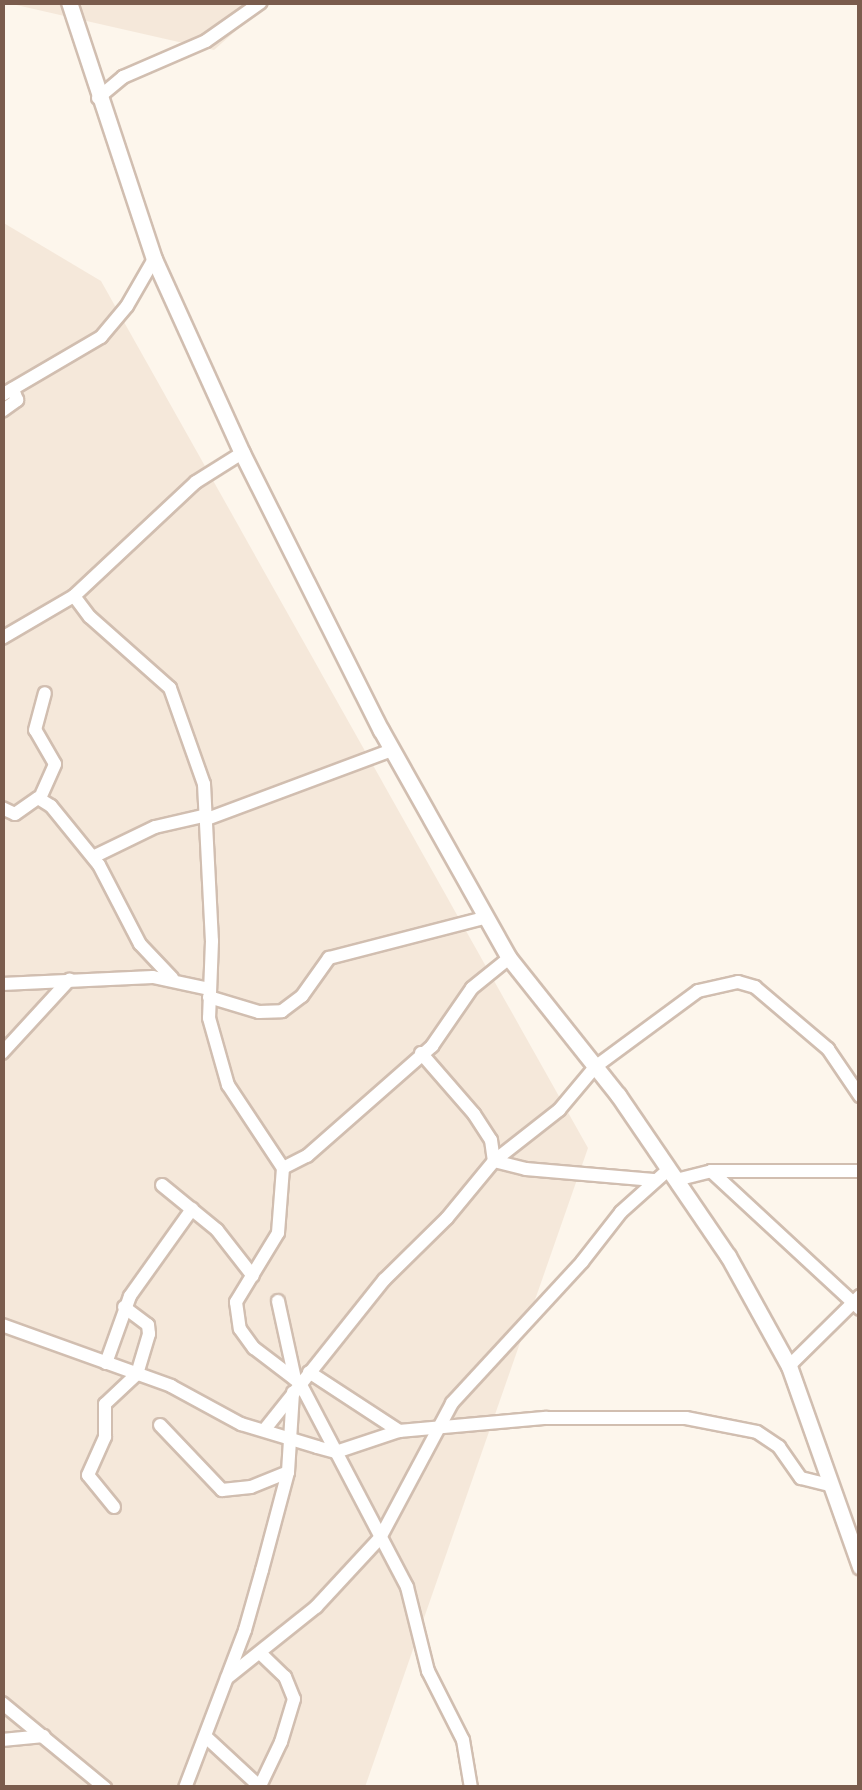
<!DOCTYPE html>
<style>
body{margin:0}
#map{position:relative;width:862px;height:1790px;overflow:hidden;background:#fdf6ec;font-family:Quicksand,sans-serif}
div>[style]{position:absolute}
.residential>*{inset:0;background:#f5e8da}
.roads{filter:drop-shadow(2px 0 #d1beb0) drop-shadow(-2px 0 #d1beb0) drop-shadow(0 2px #d1beb0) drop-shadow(0 -2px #d1beb0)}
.minor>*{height:12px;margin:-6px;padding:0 6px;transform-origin:6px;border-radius:6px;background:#fff}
.tertiary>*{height:15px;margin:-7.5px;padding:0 7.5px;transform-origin:7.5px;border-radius:7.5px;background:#fff}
span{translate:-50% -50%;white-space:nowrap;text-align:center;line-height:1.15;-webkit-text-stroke:9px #fffaf3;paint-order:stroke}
.frame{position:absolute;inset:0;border:5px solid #7a5c4d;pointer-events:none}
</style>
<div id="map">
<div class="residential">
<i style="clip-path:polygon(3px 2px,267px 3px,214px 50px)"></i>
<i style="clip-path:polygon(2px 222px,101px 281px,588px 1148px,365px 1787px,3px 1787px)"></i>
</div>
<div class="roads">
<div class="minor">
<i style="left:98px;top:98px;width:33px;rotate:-40deg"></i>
<i style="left:123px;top:77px;width:90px;rotate:-23.4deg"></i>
<i style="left:206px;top:41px;width:67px;rotate:-35.3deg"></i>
<i style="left:2px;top:395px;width:115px;rotate:-30.4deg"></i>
<i style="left:101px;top:337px;width:40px;rotate:-50deg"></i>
<i style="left:127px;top:306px;width:54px;rotate:-60.1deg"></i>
<i style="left:2px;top:411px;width:19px;rotate:-36deg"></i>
<i style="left:17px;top:400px;width:12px;rotate:-110deg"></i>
<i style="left:74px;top:596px;width:26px;rotate:53deg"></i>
<i style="left:90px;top:617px;width:107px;rotate:41.6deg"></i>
<i style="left:170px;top:688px;width:102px;rotate:70.5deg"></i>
<i style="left:204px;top:784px;width:157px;rotate:87.1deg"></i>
<i style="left:212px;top:941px;width:77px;rotate:92.2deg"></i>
<i style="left:209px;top:1018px;width:70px;rotate:74.2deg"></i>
<i style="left:228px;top:1085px;width:100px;rotate:56.5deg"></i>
<i style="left:283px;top:1168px;width:65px;rotate:94.4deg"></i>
<i style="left:278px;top:1233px;width:81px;rotate:121.3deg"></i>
<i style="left:236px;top:1302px;width:27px;rotate:82deg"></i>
<i style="left:240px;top:1329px;width:24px;rotate:54deg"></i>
<i style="left:254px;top:1348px;width:58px;rotate:37.3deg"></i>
<i style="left:300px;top:1383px;width:230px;rotate:62.3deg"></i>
<i style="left:407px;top:1587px;width:87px;rotate:76deg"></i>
<i style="left:428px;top:1671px;width:77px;rotate:63.1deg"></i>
<i style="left:463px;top:1740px;width:49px;rotate:80.5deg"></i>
<i style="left:2px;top:638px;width:83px;rotate:-30.3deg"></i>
<i style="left:74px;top:596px;width:167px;rotate:-43.1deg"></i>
<i style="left:196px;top:482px;width:54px;rotate:-32.2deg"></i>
<i style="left:40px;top:798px;width:37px;rotate:-66deg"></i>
<i style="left:55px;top:764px;width:39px;rotate:-120deg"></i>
<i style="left:35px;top:730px;width:38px;rotate:-75deg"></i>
<i style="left:2px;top:808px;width:14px;rotate:25deg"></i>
<i style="left:15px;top:814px;width:28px;rotate:-35deg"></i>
<i style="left:38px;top:798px;width:15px;rotate:32deg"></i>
<i style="left:51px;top:806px;width:76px;rotate:50.9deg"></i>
<i style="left:99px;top:865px;width:89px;rotate:62.6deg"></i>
<i style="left:140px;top:944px;width:47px;rotate:46.7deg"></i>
<i style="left:207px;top:819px;width:197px;rotate:-20.5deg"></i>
<i style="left:93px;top:857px;width:69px;rotate:-25.8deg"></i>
<i style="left:155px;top:827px;width:53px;rotate:-13deg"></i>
<i style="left:2px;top:984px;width:151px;rotate:-2.7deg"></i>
<i style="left:153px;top:977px;width:57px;rotate:12.1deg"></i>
<i style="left:209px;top:997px;width:52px;rotate:16.7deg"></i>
<i style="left:259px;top:1012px;width:23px;rotate:-2deg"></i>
<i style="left:282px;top:1011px;width:25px;rotate:-37deg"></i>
<i style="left:302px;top:996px;width:47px;rotate:-54.6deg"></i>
<i style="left:329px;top:958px;width:160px;rotate:-14.5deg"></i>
<i style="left:2px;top:1053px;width:100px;rotate:-47.4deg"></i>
<i style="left:421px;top:1053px;width:81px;rotate:49deg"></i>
<i style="left:474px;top:1114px;width:31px;rotate:57deg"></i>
<i style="left:491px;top:1140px;width:21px;rotate:82deg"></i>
<i style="left:494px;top:1161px;width:33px;rotate:14deg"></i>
<i style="left:526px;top:1169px;width:128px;rotate:4.9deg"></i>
<i style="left:283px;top:1168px;width:27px;rotate:-27deg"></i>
<i style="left:307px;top:1156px;width:167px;rotate:-41.3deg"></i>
<i style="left:432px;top:1046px;width:70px;rotate:-55.4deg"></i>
<i style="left:472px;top:988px;width:48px;rotate:-39deg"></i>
<i style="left:711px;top:1171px;width:203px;rotate:42.8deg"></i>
<i style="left:676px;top:1180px;width:36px;rotate:-14deg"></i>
<i style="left:711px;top:1171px;width:149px"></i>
<i style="left:162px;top:1185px;width:71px;rotate:39.3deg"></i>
<i style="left:217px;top:1230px;width:58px;rotate:52deg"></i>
<i style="left:278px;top:1301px;width:80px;rotate:77.7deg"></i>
<i style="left:2px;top:1325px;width:180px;rotate:19.8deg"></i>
<i style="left:171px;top:1386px;width:80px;rotate:28.5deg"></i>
<i style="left:241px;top:1424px;width:79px;rotate:16.8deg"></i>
<i style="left:317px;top:1447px;width:20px;rotate:15deg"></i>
<i style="left:336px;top:1452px;width:66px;rotate:-18.4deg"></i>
<i style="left:106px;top:1363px;width:71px;rotate:-70.3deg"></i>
<i style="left:130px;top:1296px;width:107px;rotate:-54.5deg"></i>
<i style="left:789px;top:1366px;width:100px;rotate:-44.6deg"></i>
<i style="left:309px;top:1372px;width:108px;rotate:33.2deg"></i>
<i style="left:399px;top:1431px;width:148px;rotate:-5.1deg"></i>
<i style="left:546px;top:1418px;width:140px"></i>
<i style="left:686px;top:1418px;width:72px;rotate:11.2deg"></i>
<i style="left:757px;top:1432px;width:27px;rotate:34deg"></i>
<i style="left:779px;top:1447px;width:38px;rotate:55deg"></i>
<i style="left:801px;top:1478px;width:29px;rotate:14deg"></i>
<i style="left:160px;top:1425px;width:90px;rotate:46.4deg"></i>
<i style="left:222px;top:1490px;width:29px;rotate:-6deg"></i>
<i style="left:251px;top:1487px;width:40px;rotate:-22deg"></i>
<i style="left:265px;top:1429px;width:191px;rotate:-51.4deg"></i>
<i style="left:384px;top:1280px;width:88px;rotate:-44.5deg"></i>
<i style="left:447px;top:1218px;width:74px;rotate:-50.5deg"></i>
<i style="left:494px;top:1161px;width:83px;rotate:-38.1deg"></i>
<i style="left:559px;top:1110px;width:56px;rotate:-50.1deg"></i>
<i style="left:595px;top:1067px;width:128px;rotate:-36.4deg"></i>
<i style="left:698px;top:991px;width:41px;rotate:-12.7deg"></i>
<i style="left:738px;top:982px;width:18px;rotate:16deg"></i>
<i style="left:755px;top:987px;width:96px;rotate:40.3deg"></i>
<i style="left:828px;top:1049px;width:57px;rotate:55.8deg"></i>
<i style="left:114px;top:1507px;width:41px;rotate:-129.1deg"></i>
<i style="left:88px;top:1475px;width:42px;rotate:-65.9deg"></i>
<i style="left:105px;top:1437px;width:33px;rotate:-90deg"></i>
<i style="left:105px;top:1404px;width:44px;rotate:-43.2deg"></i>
<i style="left:137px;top:1374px;width:42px;rotate:-73.3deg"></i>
<i style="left:149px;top:1334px;width:9px;rotate:-96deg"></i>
<i style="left:148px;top:1325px;width:30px;rotate:-143deg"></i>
<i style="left:227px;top:1678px;width:114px;rotate:-38.6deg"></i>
<i style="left:316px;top:1607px;width:94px;rotate:-47.2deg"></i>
<i style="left:380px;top:1538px;width:153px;rotate:-61.9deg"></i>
<i style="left:452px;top:1403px;width:192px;rotate:-47.3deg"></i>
<i style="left:582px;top:1262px;width:63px;rotate:-52deg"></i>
<i style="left:621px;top:1212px;width:63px;rotate:-41.8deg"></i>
<i style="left:2px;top:1703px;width:134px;rotate:39.5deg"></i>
<i style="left:206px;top:1737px;width:75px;rotate:42.8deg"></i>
<i style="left:2px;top:1740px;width:42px;rotate:-5.4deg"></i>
<i style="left:260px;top:1786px;width:49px;rotate:-64.5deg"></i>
<i style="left:281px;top:1742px;width:45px;rotate:-73.2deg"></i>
<i style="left:294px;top:1699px;width:24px;rotate:-112deg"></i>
<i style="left:285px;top:1677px;width:33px;rotate:-136deg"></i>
<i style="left:185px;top:1788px;width:169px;rotate:-69.2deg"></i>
<i style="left:245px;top:1630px;width:62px;rotate:-74.2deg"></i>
<i style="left:262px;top:1570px;width:101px;rotate:-75.1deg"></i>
<i style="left:288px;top:1472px;width:80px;rotate:-86.4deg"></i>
</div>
<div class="tertiary">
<i style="left:69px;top:2px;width:271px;rotate:71.7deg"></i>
<i style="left:154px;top:259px;width:213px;rotate:65.6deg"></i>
<i style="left:242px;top:453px;width:310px;rotate:63.4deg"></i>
<i style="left:381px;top:730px;width:261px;rotate:60.7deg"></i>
<i style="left:509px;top:958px;width:175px;rotate:51.5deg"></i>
<i style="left:618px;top:1095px;width:195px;rotate:55.7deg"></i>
<i style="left:728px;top:1256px;width:126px;rotate:61deg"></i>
<i style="left:789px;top:1366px;width:213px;rotate:70.5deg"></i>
</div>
</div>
<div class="frame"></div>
</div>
